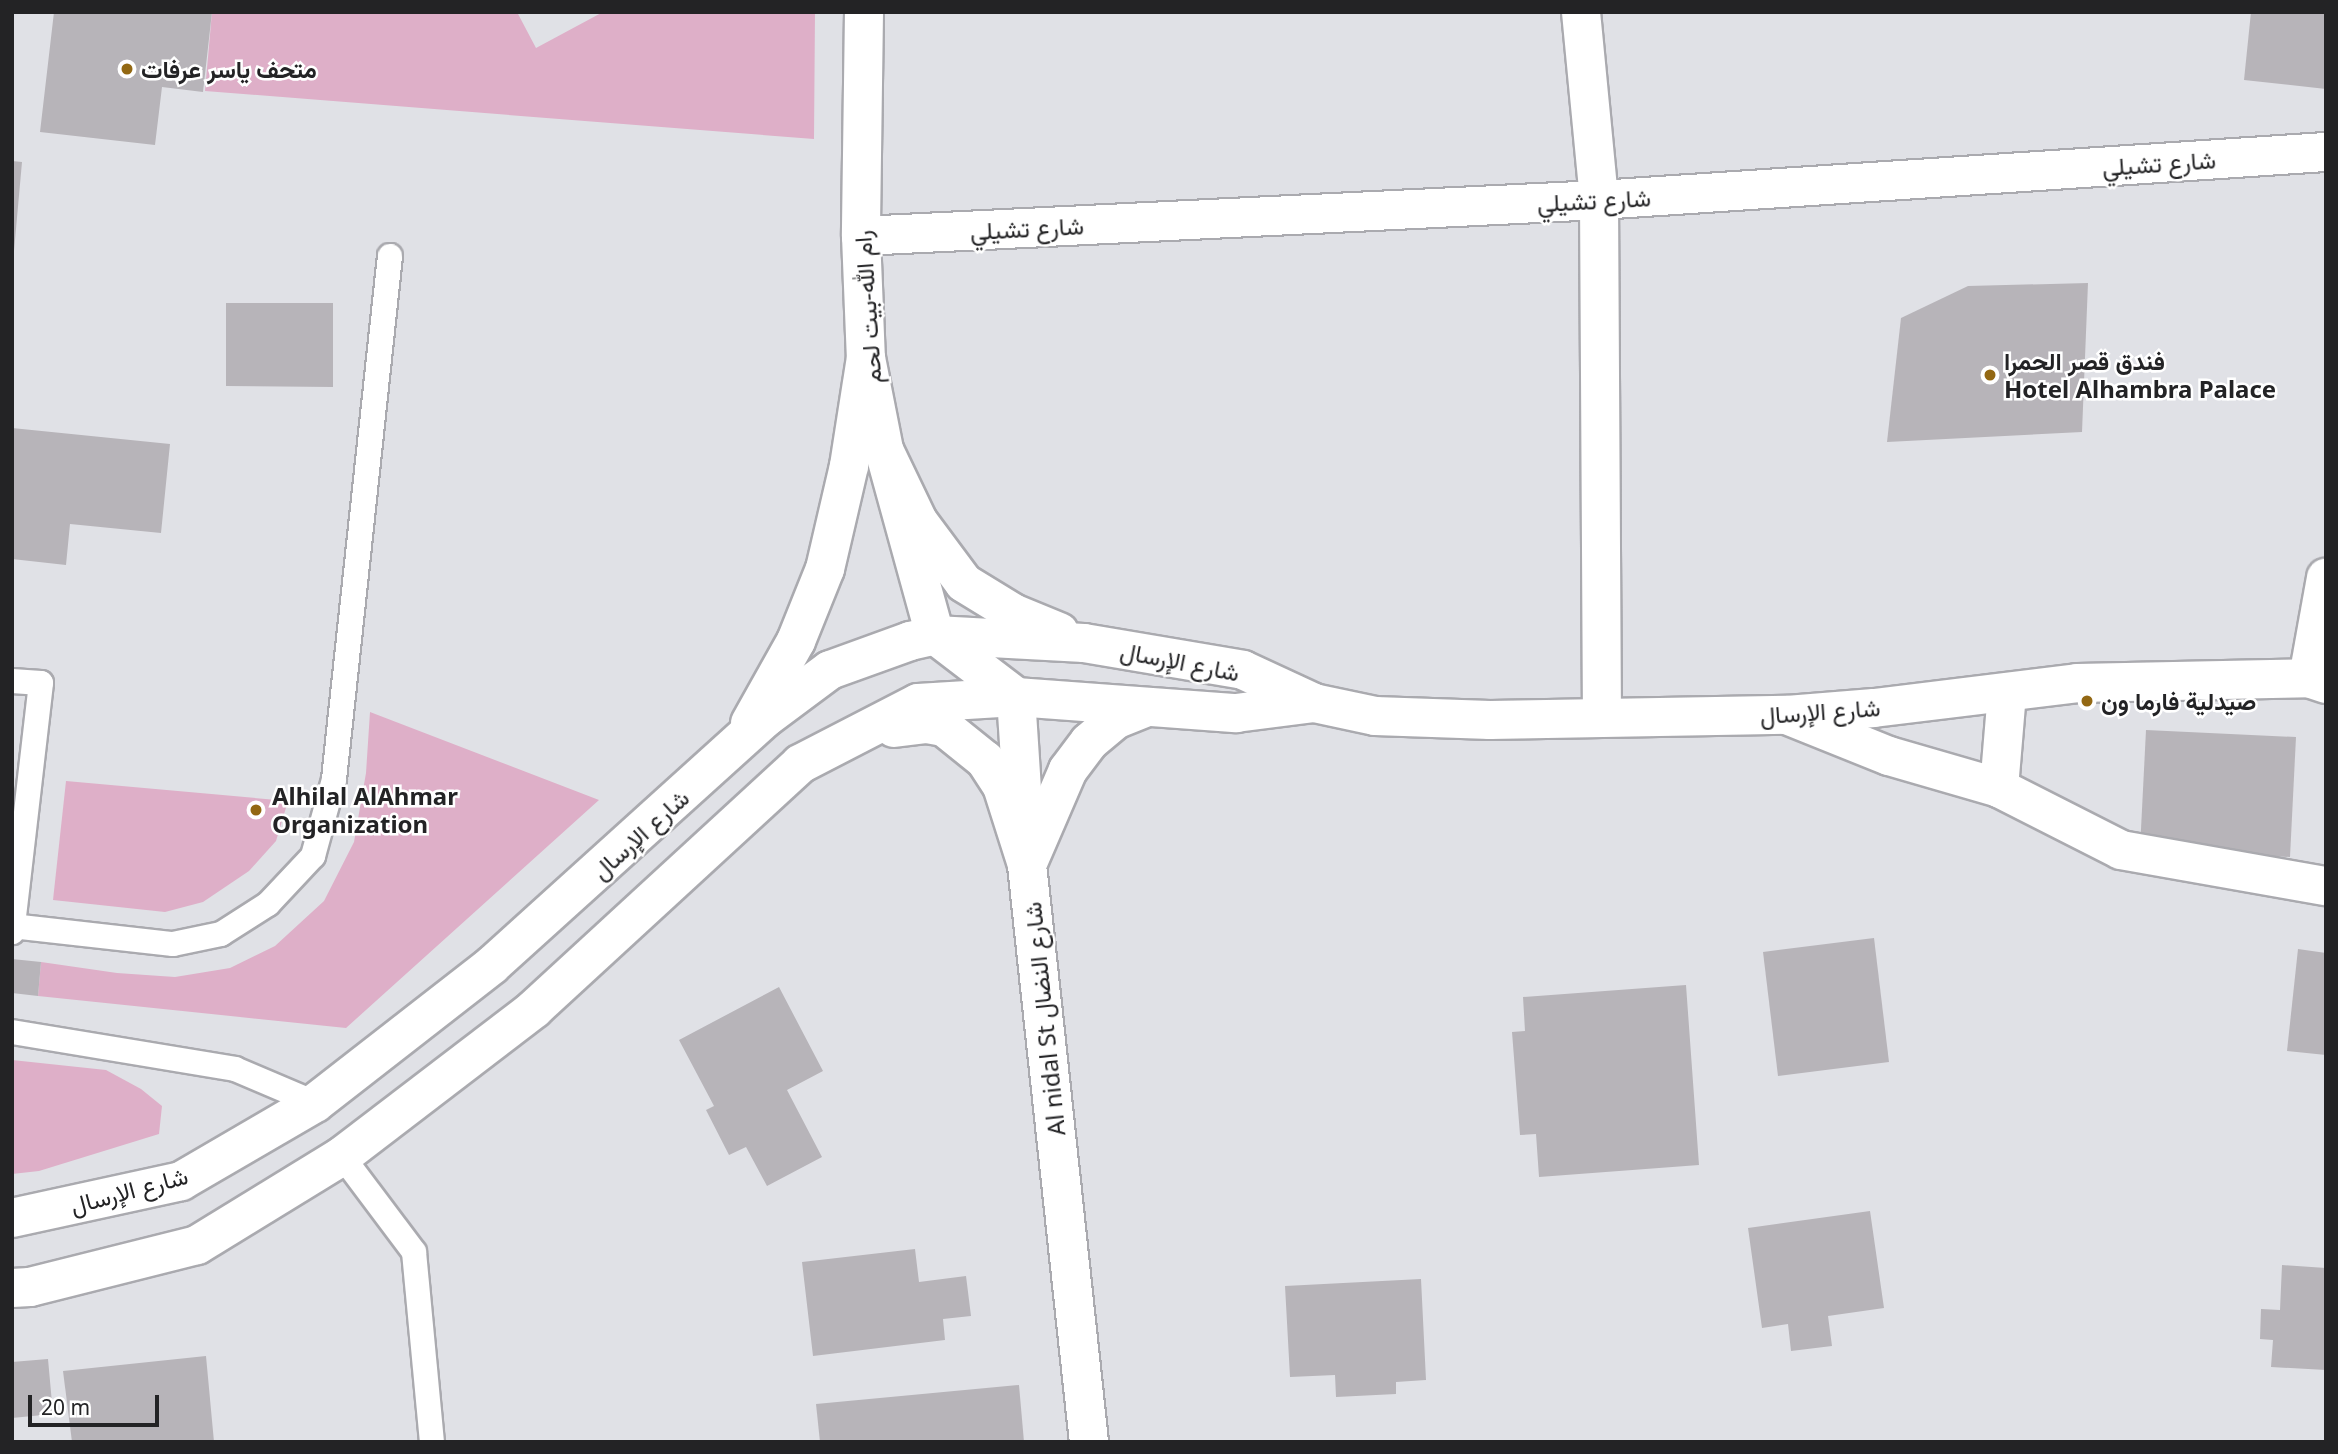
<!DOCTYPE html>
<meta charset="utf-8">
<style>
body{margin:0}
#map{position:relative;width:2338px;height:1454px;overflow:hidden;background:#e0e1e6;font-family:"Noto Sans",Vazirmatn,sans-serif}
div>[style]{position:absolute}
.green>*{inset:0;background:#deafc8}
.building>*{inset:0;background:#b7b4b9}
.roads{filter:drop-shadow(2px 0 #aaaaaf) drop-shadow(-2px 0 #aaaaaf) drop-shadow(0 2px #aaaaaf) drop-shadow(0 -2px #aaaaaf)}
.service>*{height:24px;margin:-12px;padding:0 12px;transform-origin:12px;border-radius:12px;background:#fff}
.minor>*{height:38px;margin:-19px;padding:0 19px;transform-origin:19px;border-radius:19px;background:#fff}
.secondary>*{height:38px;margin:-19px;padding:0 19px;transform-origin:19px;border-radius:19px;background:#fff}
.dots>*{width:19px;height:19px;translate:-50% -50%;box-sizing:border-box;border:4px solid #fff;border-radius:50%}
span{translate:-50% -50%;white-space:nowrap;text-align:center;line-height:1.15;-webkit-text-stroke:5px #fff;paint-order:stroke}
.poi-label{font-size:24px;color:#232325;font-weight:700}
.left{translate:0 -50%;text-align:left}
.street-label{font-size:24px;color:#232325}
.frame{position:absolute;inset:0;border:14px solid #232325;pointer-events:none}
.scale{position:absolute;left:28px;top:1395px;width:131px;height:32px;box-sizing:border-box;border:4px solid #232325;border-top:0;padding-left:9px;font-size:21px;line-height:24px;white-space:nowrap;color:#232325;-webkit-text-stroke:5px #fff;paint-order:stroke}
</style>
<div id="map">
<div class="green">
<i style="clip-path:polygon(212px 12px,517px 12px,536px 48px,603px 12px,815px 12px,814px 139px,205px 91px)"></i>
<i style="clip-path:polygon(370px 712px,599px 800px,346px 1028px,38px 996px,41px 962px,117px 973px,175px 977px,230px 968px,275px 946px,324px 901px,354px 842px,366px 773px)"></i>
<i style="clip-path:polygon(66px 781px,288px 801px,276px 841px,249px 871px,203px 902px,165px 912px,53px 900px)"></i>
<i style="clip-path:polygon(12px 1060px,106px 1070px,141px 1089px,162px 1106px,159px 1134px,39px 1171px,12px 1174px)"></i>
</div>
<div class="building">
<i style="clip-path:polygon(54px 12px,212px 12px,203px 92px,162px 87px,155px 145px,40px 132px)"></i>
<i style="clip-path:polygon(2251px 12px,2326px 12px,2326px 89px,2244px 80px)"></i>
<i style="clip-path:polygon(12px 161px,22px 162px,14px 251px,12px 251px)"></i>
<i style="clip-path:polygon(2088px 283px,2082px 432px,1887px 442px,1901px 318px,1968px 286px)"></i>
<i style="clip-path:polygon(226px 303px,333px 303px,333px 387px,226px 386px)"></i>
<i style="clip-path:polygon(12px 428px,170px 444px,161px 533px,70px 524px,66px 565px,12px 559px)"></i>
<i style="clip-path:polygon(2146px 730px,2296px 737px,2290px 857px,2140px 849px)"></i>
<i style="clip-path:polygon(1874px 938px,1889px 1062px,1778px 1076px,1763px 952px)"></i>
<i style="clip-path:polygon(2298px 949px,2326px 953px,2326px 1055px,2287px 1051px)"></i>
<i style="clip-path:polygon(12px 959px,41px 962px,38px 996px,12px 993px)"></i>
<i style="clip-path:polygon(1686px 985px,1699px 1165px,1539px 1177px,1536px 1134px,1520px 1135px,1512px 1032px,1525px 1031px,1523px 997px)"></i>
<i style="clip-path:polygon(779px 987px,823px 1071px,787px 1090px,822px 1157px,767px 1186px,746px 1147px,729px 1155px,706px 1110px,714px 1106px,679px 1040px)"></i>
<i style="clip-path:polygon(1870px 1211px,1884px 1308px,1828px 1316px,1832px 1346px,1791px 1351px,1788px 1324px,1762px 1328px,1748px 1228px)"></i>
<i style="clip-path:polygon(915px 1249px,919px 1282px,966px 1276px,971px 1316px,943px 1319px,945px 1340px,813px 1356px,802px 1262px)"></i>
<i style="clip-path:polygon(2282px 1265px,2326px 1268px,2326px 1370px,2271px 1367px,2273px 1340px,2260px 1339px,2261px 1309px,2280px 1310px)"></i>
<i style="clip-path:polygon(1421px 1279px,1426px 1380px,1396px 1382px,1396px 1394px,1336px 1397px,1335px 1375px,1290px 1377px,1285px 1286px)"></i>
<i style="clip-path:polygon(206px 1356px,214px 1442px,72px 1442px,63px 1371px)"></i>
<i style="clip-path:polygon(48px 1359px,53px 1414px,12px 1418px,12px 1362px)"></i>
<i style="clip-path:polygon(1019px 1385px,1024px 1442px,820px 1442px,816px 1404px)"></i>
</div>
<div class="roads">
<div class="service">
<i style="left:12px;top:681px;width:29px;rotate:4deg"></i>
<i style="left:41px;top:683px;width:251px;rotate:96.6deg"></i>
<i style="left:12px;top:926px;width:162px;rotate:6.4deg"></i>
<i style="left:173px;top:944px;width:49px;rotate:-11.8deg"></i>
<i style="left:221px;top:934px;width:56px;rotate:-32.6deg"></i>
<i style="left:268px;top:904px;width:66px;rotate:-46.8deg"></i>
<i style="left:313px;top:856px;width:80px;rotate:-74.7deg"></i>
<i style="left:334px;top:779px;width:526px;rotate:-83.89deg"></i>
<i style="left:12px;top:1032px;width:226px;rotate:9.4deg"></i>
<i style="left:235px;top:1069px;width:87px;rotate:23deg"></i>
<i style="left:342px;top:1156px;width:120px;rotate:53.1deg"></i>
<i style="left:414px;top:1252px;width:191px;rotate:84.6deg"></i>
</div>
<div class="minor">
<i style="left:864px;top:12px;width:224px;rotate:90.8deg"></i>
<i style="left:861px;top:236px;width:122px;rotate:87.7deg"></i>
<i style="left:866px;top:358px;width:94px;rotate:78.9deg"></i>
<i style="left:884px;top:450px;width:192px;rotate:74.6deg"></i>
<i style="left:935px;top:635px;width:102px;rotate:37.4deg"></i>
<i style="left:1016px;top:697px;width:168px;rotate:86.3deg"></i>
<i style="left:1027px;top:865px;width:580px;rotate:83.87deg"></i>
<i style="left:1581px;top:12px;width:189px;rotate:84.5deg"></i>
<i style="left:1599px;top:200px;width:517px;rotate:89.67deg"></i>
<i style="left:861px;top:236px;width:739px;rotate:-2.79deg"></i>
<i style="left:1599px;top:200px;width:729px;rotate:-3.78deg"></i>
<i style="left:2308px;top:678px;width:102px;rotate:-79.8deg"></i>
<i style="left:1787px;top:715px;width:110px;rotate:21.9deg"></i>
<i style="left:1889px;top:756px;width:115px;rotate:16.2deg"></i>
<i style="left:1999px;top:788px;width:137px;rotate:26.9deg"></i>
<i style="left:2121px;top:850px;width:208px;rotate:10deg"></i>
<i style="left:1999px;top:788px;width:96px;rotate:-85.2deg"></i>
</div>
<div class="secondary">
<i style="left:884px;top:450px;width:79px;rotate:64.4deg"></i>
<i style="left:918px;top:521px;width:77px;rotate:53.4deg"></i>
<i style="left:964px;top:583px;width:57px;rotate:31.5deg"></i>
<i style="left:1013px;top:613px;width:50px;rotate:22.4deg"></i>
<i style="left:750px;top:723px;width:94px;rotate:-60.7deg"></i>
<i style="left:796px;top:641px;width:78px;rotate:-68.1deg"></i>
<i style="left:825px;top:569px;width:106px;rotate:-76.9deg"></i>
<i style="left:849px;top:466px;width:109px;rotate:-81.1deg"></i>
<i style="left:894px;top:728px;width:33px;rotate:-7deg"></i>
<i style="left:927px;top:724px;width:17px;rotate:10deg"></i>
<i style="left:944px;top:727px;width:53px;rotate:38.8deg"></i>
<i style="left:985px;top:760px;width:31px;rotate:57deg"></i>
<i style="left:1002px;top:786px;width:83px;rotate:72.4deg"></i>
<i style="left:1027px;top:865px;width:103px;rotate:-66.7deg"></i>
<i style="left:1068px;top:770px;width:35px;rotate:-53deg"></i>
<i style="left:1089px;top:742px;width:34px;rotate:-40deg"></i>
<i style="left:1115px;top:720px;width:35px;rotate:-22deg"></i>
<i style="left:12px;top:1218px;width:173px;rotate:-12.3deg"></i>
<i style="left:181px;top:1181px;width:155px;rotate:-30.2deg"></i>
<i style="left:315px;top:1103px;width:224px;rotate:-37.9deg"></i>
<i style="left:492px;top:965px;width:367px;rotate:-42.1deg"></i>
<i style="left:764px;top:719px;width:82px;rotate:-36.6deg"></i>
<i style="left:830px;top:670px;width:85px;rotate:-19.9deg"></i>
<i style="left:910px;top:641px;width:26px;rotate:-13deg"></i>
<i style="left:935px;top:635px;width:149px;rotate:3.1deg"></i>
<i style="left:1084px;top:643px;width:161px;rotate:9.6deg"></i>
<i style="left:1243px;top:670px;width:78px;rotate:24.9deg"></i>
<i style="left:1314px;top:703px;width:62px;rotate:12deg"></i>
<i style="left:1375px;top:716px;width:115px;rotate:2deg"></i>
<i style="left:1490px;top:720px;width:297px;rotate:-1deg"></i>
<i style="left:1787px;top:715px;width:87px;rotate:-4.6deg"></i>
<i style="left:1874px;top:708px;width:205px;rotate:-7deg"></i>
<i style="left:2077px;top:683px;width:231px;rotate:-1.2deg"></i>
<i style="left:2308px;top:678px;width:19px;rotate:18deg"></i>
<i style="left:12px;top:1288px;width:18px;rotate:-3deg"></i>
<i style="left:30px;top:1287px;width:172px;rotate:-14.1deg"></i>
<i style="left:197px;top:1245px;width:170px;rotate:-31.5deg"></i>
<i style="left:342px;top:1156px;width:242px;rotate:-37.4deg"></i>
<i style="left:534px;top:1009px;width:362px;rotate:-42.6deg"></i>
<i style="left:800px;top:764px;width:133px;rotate:-27.3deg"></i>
<i style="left:918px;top:703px;width:98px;rotate:-3.5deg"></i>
<i style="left:1016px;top:697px;width:221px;rotate:4.2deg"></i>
<i style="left:1236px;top:713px;width:79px;rotate:-7.3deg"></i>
</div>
</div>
<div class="dots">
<i style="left:127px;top:69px;background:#936813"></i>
<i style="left:1990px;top:375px;background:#936813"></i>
<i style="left:2087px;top:701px;background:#936813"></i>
<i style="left:256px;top:810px;background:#936813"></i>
</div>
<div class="poi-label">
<span class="left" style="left:141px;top:69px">متحف ياسر عرفات</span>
<span class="left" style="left:2004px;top:375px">فندق قصر الحمرا<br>Hotel Alhambra Palace</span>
<span class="left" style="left:2101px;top:701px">صيدلية فارما ون</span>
<span class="left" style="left:272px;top:810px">Alhilal AlAhmar<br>Organization</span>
</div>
<div class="street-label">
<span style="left:2159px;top:163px;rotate:-4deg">شارع تشيلي</span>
<span style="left:1594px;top:200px;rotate:-3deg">شارع تشيلي</span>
<span style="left:1027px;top:228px;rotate:-3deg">شارع تشيلي</span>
<span style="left:867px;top:307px;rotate:-94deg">رام الله-بيت لحم</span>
<span style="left:1180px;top:661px;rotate:11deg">شارع الإرسال</span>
<span style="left:1820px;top:711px;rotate:-4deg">شارع الإرسال</span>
<span style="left:640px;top:834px;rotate:-42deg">شارع الإرسال</span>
<span style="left:1044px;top:1019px;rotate:-96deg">Al nidal St شارع النضال</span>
<span style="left:129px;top:1190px;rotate:-15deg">شارع الإرسال</span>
</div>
<div class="frame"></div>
<div class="scale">20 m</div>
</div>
